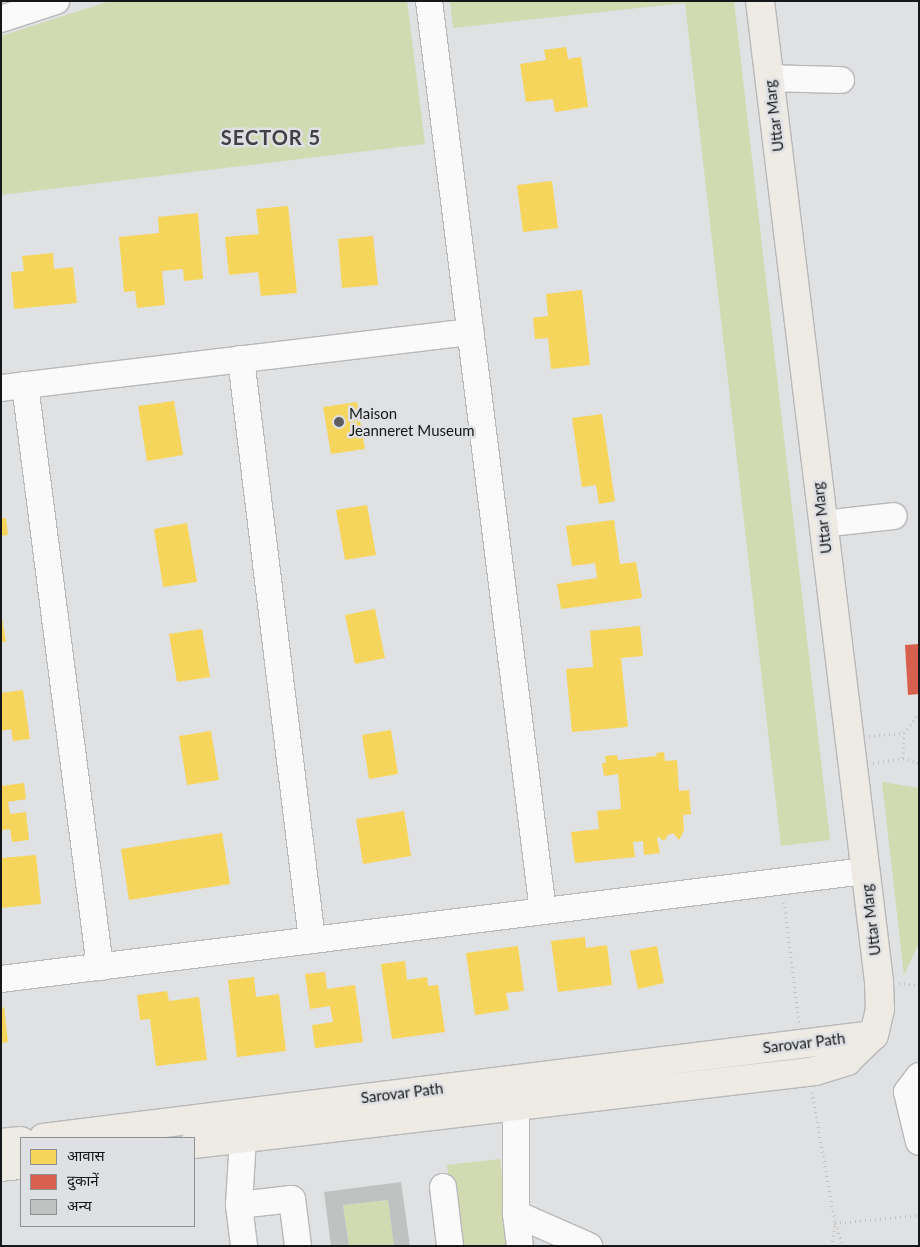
<!DOCTYPE html>
<meta charset="utf-8">
<style>
body{margin:0}
#map{position:relative;width:920px;height:1247px;overflow:hidden;background:#e0e1e2;font-family:Lato,"Noto Sans Devanagari",sans-serif}
div>[style]{position:absolute}
.green>*{inset:0;background:#d1dab0}
.homes>*{inset:0;background:#f6d55c}
.shops>*{inset:0;background:#d6604d}
.building>*{inset:0;background:#c0c1c1}
.path>*{height:3px;margin-top:-1.5px;transform-origin:0;background:repeating-linear-gradient(90deg,#c2c2c3 0 1px,transparent 0 5px)}
.roads{filter:drop-shadow(1px 0 #b8b8b9) drop-shadow(-1px 0 #b8b8b9) drop-shadow(0 1px #b8b8b9) drop-shadow(0 -1px #b8b8b9)}
.minor>*{height:26px;margin:-13px;padding:0 13px;transform-origin:13px;border-radius:13px;background:#fafafb}
.major>*{height:28px;margin:-14px;padding:0 14px;transform-origin:14px;border-radius:14px;background:#eeebe5}
.dots>*{width:14px;height:14px;translate:-50% -50%;box-sizing:border-box;border:2px solid #dfe0e3;border-radius:50%}
span{translate:-50% -50%;white-space:nowrap;text-align:center;line-height:1.15;-webkit-text-stroke:5px #dfe0e3;paint-order:stroke}
.street-label{font-size:15px;color:#161718}
.poi-label{font-size:15px;color:#161718}
.left{translate:0 -50%;text-align:left}
.district-label{font-size:20px;color:#414144;font-weight:700;letter-spacing:1px}
.frame{position:absolute;inset:0;border:2px solid #161718;pointer-events:none}
.legend{position:absolute;left:20px;top:1137px;width:175px;height:90px;box-sizing:border-box;background:#dfe0e3;border:1px solid #8f9092;margin:0;padding:6px 9px;list-style:none;font-size:15px;color:#161718}
.legend li{display:flex;align-items:center;gap:10px;height:25px}
.legend b{width:25px;border:1px solid #8f9092}
</style>
<div id="map">
<div class="green">
<i style="clip-path:polygon(110px 1px,407px 1px,425px 144px,1px 195px,1px 36px)"></i>
<i style="clip-path:polygon(450px 1px,734px 1px,830px 840px,781px 846px,685px 3px,453px 28px)"></i>
<i style="clip-path:polygon(882px 782px,919px 788px,919px 943px,904px 975px)"></i>
<i style="clip-path:polygon(500px 1159px,510px 1246px,457px 1246px,447px 1165px)"></i>
<i style="clip-path:polygon(388px 1200px,394px 1246px,349px 1246px,343px 1205px)"></i>
</div>
<div class="homes">
<i style="clip-path:polygon(566px 47px,568px 59px,581px 57px,588px 107px,555px 112px,553px 99px,526px 102px,520px 64px,546px 60px,544px 50px)"></i>
<i style="clip-path:polygon(552px 181px,558px 228px,523px 232px,517px 185px)"></i>
<i style="clip-path:polygon(288px 206px,297px 293px,261px 296px,258px 272px,229px 275px,225px 237px,259px 234px,256px 209px)"></i>
<i style="clip-path:polygon(198px 213px,203px 279px,184px 281px,183px 269px,162px 271px,165px 305px,137px 308px,135px 291px,124px 292px,119px 237px,159px 233px,158px 217px)"></i>
<i style="clip-path:polygon(373px 236px,378px 285px,342px 288px,338px 239px)"></i>
<i style="clip-path:polygon(53px 253px,54px 269px,73px 267px,77px 303px,14px 309px,11px 272px,24px 271px,22px 256px)"></i>
<i style="clip-path:polygon(582px 290px,590px 365px,551px 369px,548px 338px,535px 339px,533px 318px,548px 316px,546px 294px)"></i>
<i style="clip-path:polygon(174px 401px,183px 455px,147px 461px,138px 406px)"></i>
<i style="clip-path:polygon(357px 402px,365px 449px,331px 454px,323px 407px)"></i>
<i style="clip-path:polygon(602px 414px,615px 501px,599px 504px,596px 485px,582px 487px,572px 418px)"></i>
<i style="clip-path:polygon(367px 505px,376px 555px,345px 560px,336px 510px)"></i>
<i style="clip-path:polygon(1px 518px,6px 518px,8px 535px,1px 536px)"></i>
<i style="clip-path:polygon(614px 520px,620px 564px,636px 562px,642px 598px,561px 609px,557px 584px,597px 578px,595px 563px,572px 566px,566px 526px)"></i>
<i style="clip-path:polygon(187px 523px,197px 582px,163px 587px,154px 529px)"></i>
<i style="clip-path:polygon(375px 609px,385px 658px,355px 664px,345px 615px)"></i>
<i style="clip-path:polygon(1px 612px,6px 642px,1px 642px)"></i>
<i style="clip-path:polygon(640px 626px,643px 656px,621px 658px,628px 727px,572px 732px,566px 669px,593px 667px,590px 631px)"></i>
<i style="clip-path:polygon(202px 629px,210px 677px,177px 682px,169px 634px)"></i>
<i style="clip-path:polygon(23px 690px,30px 739px,13px 741px,11px 729px,1px 731px,1px 693px)"></i>
<i style="clip-path:polygon(391px 730px,398px 774px,369px 779px,362px 735px)"></i>
<i style="clip-path:polygon(211px 731px,219px 780px,187px 785px,179px 736px)"></i>
<i style="clip-path:polygon(664px 752px,665px 761px,677px 760px,679px 791px,689px 790px,691px 814px,683px 815px,684px 831px,679px 840px,673px 833px,668px 835px,664px 841px,659px 837px,657px 838px,660px 853px,644px 855px,643px 841px,633px 842px,635px 857px,575px 863px,571px 832px,599px 829px,597px 811px,621px 809px,618px 774px,604px 776px,602px 763px,606px 763px,605px 756px,617px 755px,618px 760px,657px 756px,656px 753px)"></i>
<i style="clip-path:polygon(24px 783px,26px 799px,8px 802px,10px 814px,26px 812px,29px 840px,12px 842px,10px 829px,1px 830px,1px 786px)"></i>
<i style="clip-path:polygon(404px 811px,411px 856px,363px 864px,356px 819px)"></i>
<i style="clip-path:polygon(222px 833px,230px 884px,129px 900px,121px 849px)"></i>
<i style="clip-path:polygon(36px 855px,41px 904px,1px 908px,1px 858px)"></i>
<i style="clip-path:polygon(585px 937px,586px 948px,607px 945px,612px 985px,558px 992px,551px 941px)"></i>
<i style="clip-path:polygon(518px 946px,524px 991px,506px 993px,509px 1010px,475px 1015px,466px 953px)"></i>
<i style="clip-path:polygon(657px 946px,664px 983px,638px 989px,630px 951px)"></i>
<i style="clip-path:polygon(405px 961px,407px 980px,427px 977px,428px 986px,438px 985px,445px 1032px,392px 1039px,381px 964px)"></i>
<i style="clip-path:polygon(325px 972px,327px 989px,355px 985px,363px 1042px,315px 1048px,312px 1025px,333px 1022px,330px 1006px,310px 1009px,305px 974px)"></i>
<i style="clip-path:polygon(254px 977px,256px 997px,279px 994px,286px 1051px,237px 1057px,228px 980px)"></i>
<i style="clip-path:polygon(167px 991px,169px 1001px,199px 997px,207px 1060px,156px 1066px,150px 1019px,140px 1020px,137px 995px)"></i>
<i style="clip-path:polygon(4px 1007px,8px 1042px,1px 1043px,1px 1008px)"></i>
</div>
<div class="shops">
<i style="clip-path:polygon(919px 644px,919px 694px,908px 695px,905px 645px)"></i>
</div>
<div class="building">
<i style="clip-path:polygon(401px 1182px,410px 1246px,394px 1246px,388px 1200px,343px 1205px,349px 1246px,331px 1246px,324px 1192px)"></i>
</div>
<div class="path">
<i style="left:869px;top:736px;width:35px;rotate:-5deg"></i>
<i style="left:904px;top:733px;width:25px;rotate:-53deg"></i>
<i style="left:903px;top:758px;width:25px;rotate:-88deg"></i>
<i style="left:873px;top:763px;width:30px;rotate:-9deg"></i>
<i style="left:903px;top:758px;width:17px;rotate:17deg"></i>
<i style="left:784px;top:902px;width:121px;rotate:82.9deg"></i>
<i style="left:899px;top:983px;width:20px;rotate:6deg"></i>
<i style="left:812px;top:1092px;width:133px;rotate:80deg"></i>
<i style="left:835px;top:1223px;width:24px;rotate:71deg"></i>
<i style="left:832px;top:1246px;width:23px;rotate:-83deg"></i>
<i style="left:835px;top:1223px;width:84px;rotate:-5.4deg"></i>
</div>
<div class="roads">
<div class="minor">
<i style="left:429px;top:1px;width:917px;rotate:82.86deg"></i>
<i style="left:1px;top:19px;width:58px;rotate:-18.1deg"></i>
<i style="left:769px;top:78px;width:72px;rotate:1.6deg"></i>
<i style="left:241px;top:359px;width:585px;rotate:83.03deg"></i>
<i style="left:25px;top:385px;width:587px;rotate:82.66deg"></i>
<i style="left:1px;top:388px;width:473px;rotate:-6.8deg"></i>
<i style="left:823px;top:524px;width:71px;rotate:-6.4deg"></i>
<i style="left:1px;top:979px;width:871px;rotate:-7.13deg"></i>
<i style="left:919px;top:1076px;width:20px;rotate:127deg"></i>
<i style="left:907px;top:1092px;width:51px;rotate:76.5deg"></i>
<i style="left:516px;top:1106px;width:108px;rotate:90deg"></i>
<i style="left:516px;top:1214px;width:32px;rotate:83deg"></i>
<i style="left:243px;top:1139px;width:66px;rotate:93.5deg"></i>
<i style="left:239px;top:1205px;width:41px;rotate:83deg"></i>
<i style="left:443px;top:1187px;width:59px;rotate:83.2deg"></i>
<i style="left:239px;top:1205px;width:53px;rotate:-6.5deg"></i>
<i style="left:292px;top:1199px;width:47px;rotate:82.7deg"></i>
<i style="left:516px;top:1214px;width:80px;rotate:23.7deg"></i>
</div>
<div class="major">
<i style="left:760px;top:1px;width:988px;rotate:83.08deg"></i>
<i style="left:879px;top:982px;width:27px;rotate:88deg"></i>
<i style="left:880px;top:1009px;width:27px;rotate:103deg"></i>
<i style="left:43px;top:1138px;width:837px;rotate:-7.07deg"></i>
<i style="left:1px;top:1143px;width:20px;rotate:-6deg"></i>
<i style="left:194px;top:1144px;width:625px;rotate:-6.7deg"></i>
<i style="left:815px;top:1071px;width:34px;rotate:-17deg"></i>
<i style="left:847px;top:1061px;width:37px;rotate:-44deg"></i>
<i style="left:1px;top:1167px;width:20px;rotate:-6deg"></i>
</div>
</div>
<div class="dots">
<i style="left:339px;top:422px;background:#5d5e5f"></i>
</div>
<div class="street-label">
<span style="left:774px;top:116px;rotate:-97deg">Uttar Marg</span>
<span style="left:822px;top:518px;rotate:-97deg">Uttar Marg</span>
<span style="left:871px;top:920px;rotate:-97deg">Uttar Marg</span>
<span style="left:804px;top:1043px;rotate:-7deg">Sarovar Path</span>
<span style="left:402px;top:1093px;rotate:-7deg">Sarovar Path</span>
</div>
<div class="poi-label">
<span class="left" style="left:349px;top:422px">Maison<br>Jeanneret Museum</span>
</div>
<div class="district-label">
<span style="left:271px;top:137px">SECTOR 5</span>
</div>
<div class="frame"></div>
<ul class="legend">
<li><b style="height:14px;background:#f6d55c"></b>आवास</li>
<li><b style="height:14px;background:#d6604d"></b>दुकानें</li>
<li><b style="height:14px;background:#c0c1c1"></b>अन्य</li>
</ul>
</div>
